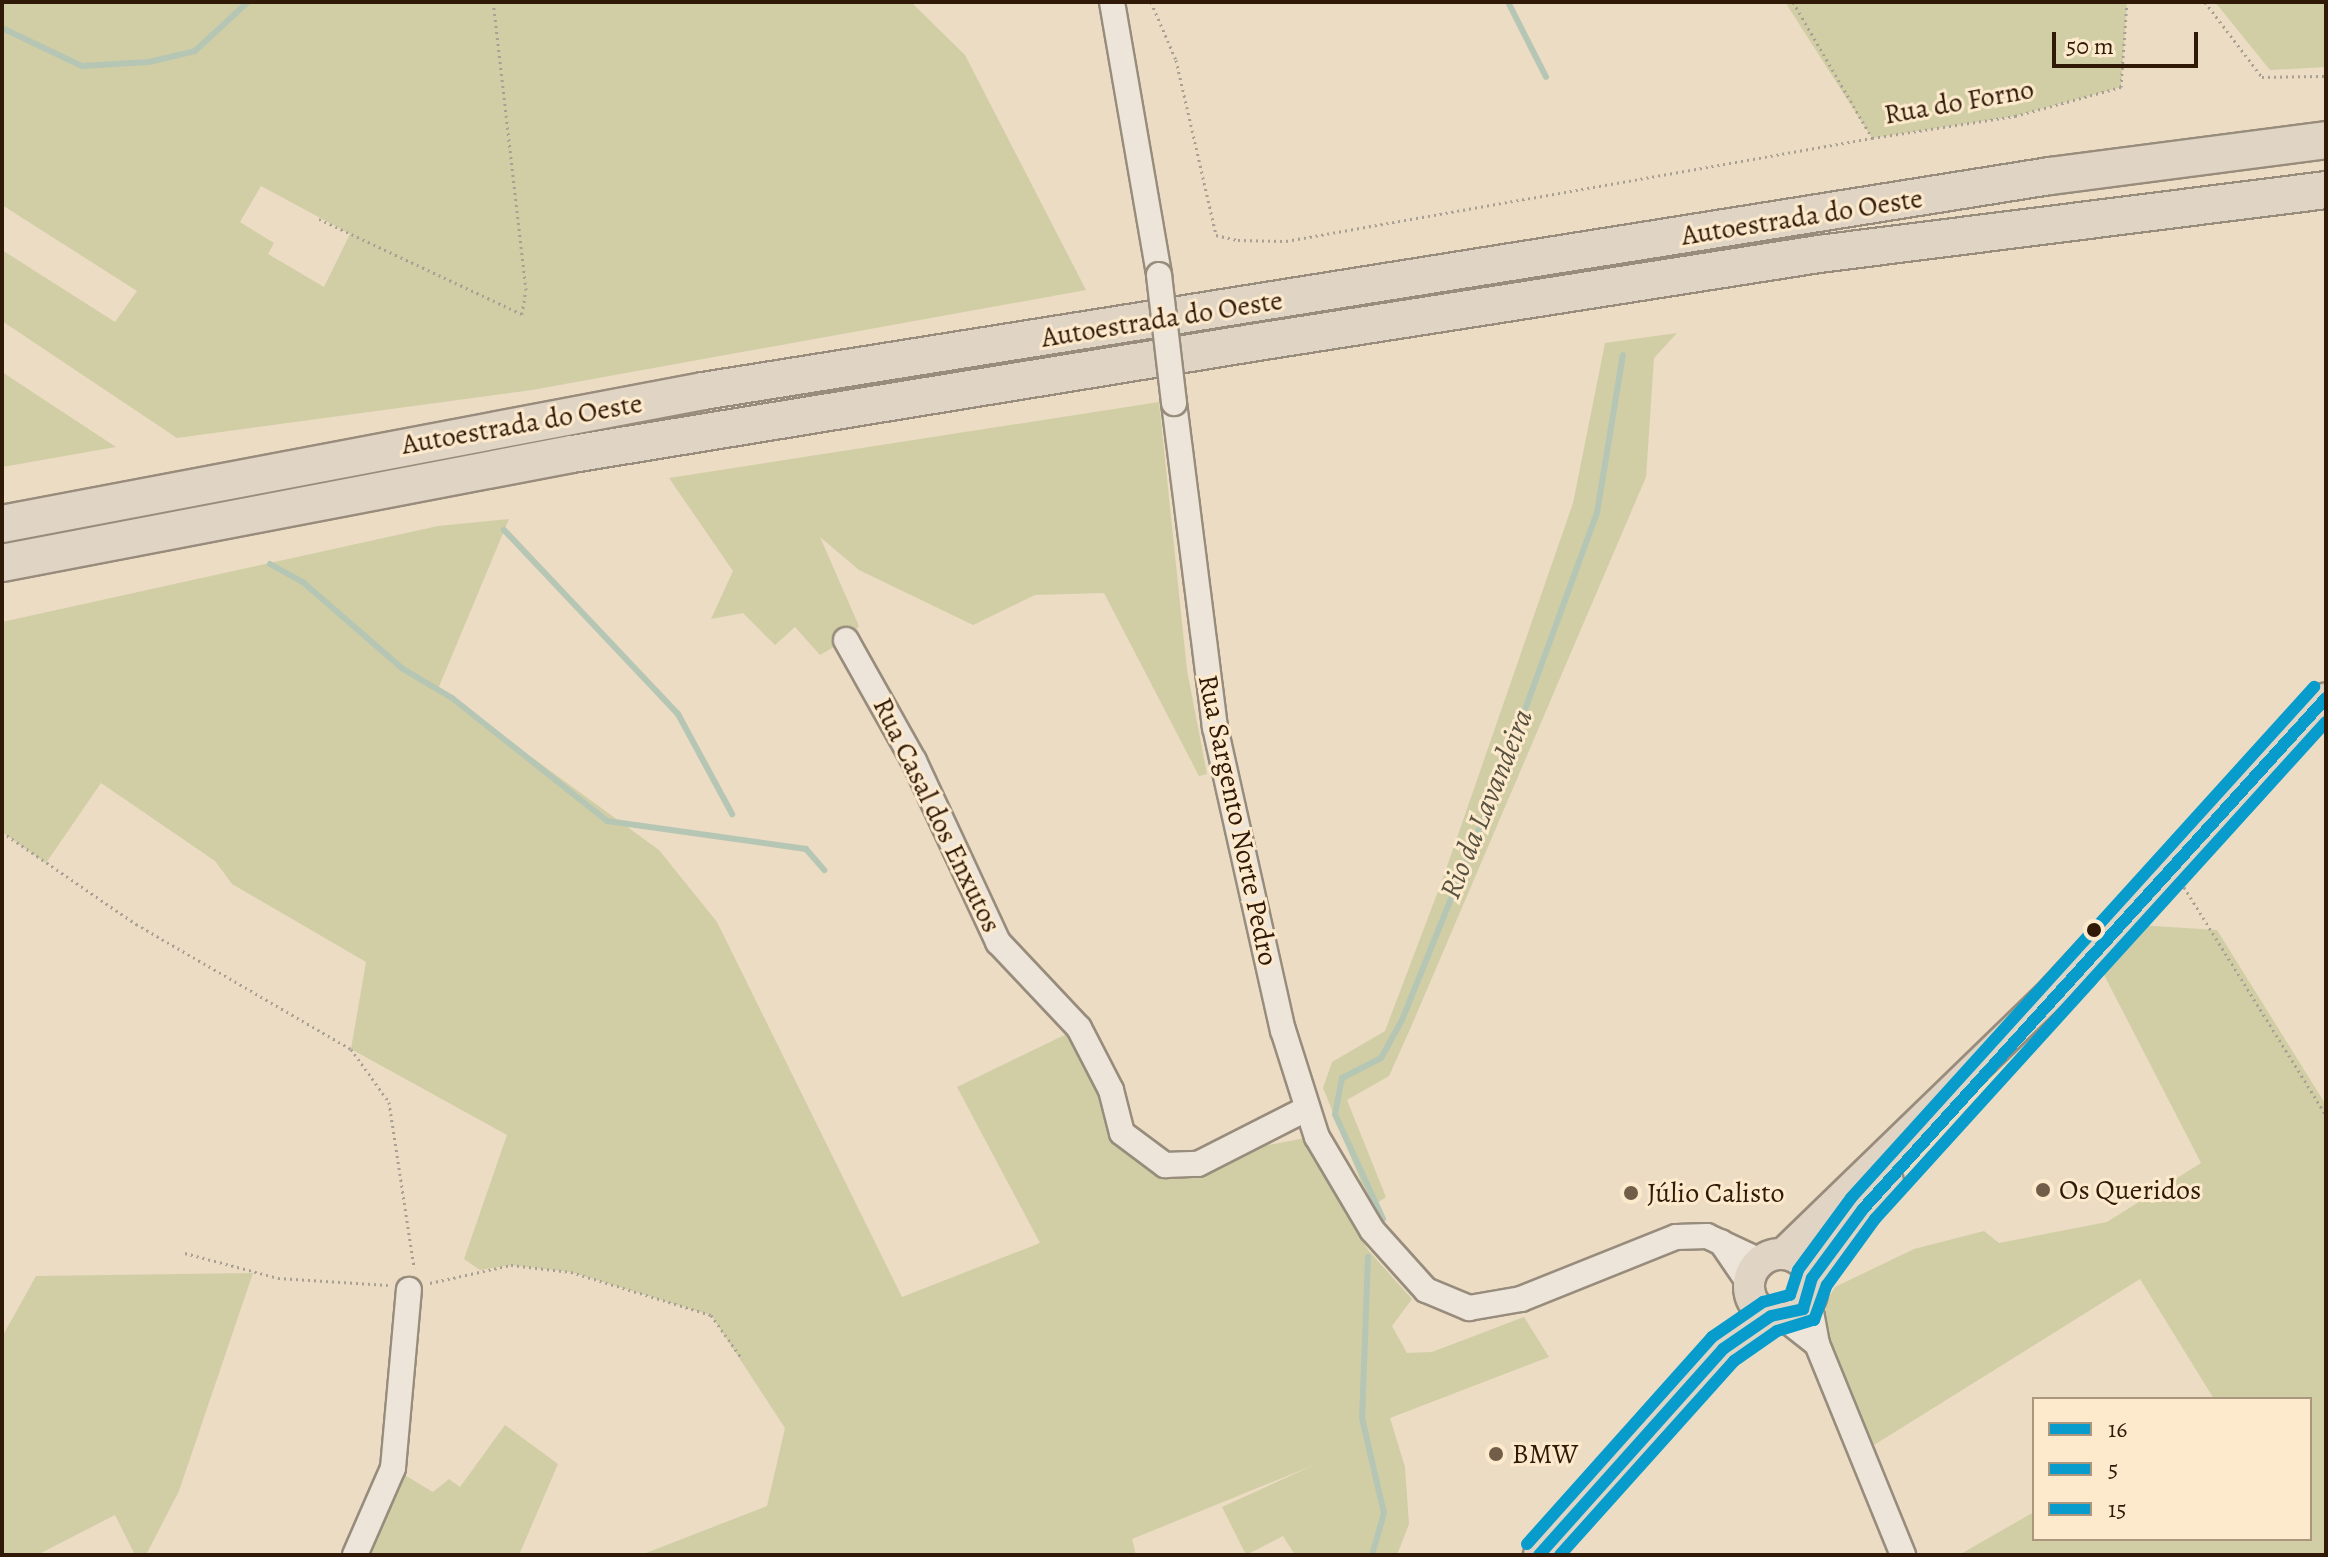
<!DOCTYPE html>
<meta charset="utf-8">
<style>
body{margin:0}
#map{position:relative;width:2328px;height:1557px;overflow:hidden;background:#ebdcc3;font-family:Alegreya,serif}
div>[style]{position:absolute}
.green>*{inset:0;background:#d1cea6}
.stream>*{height:6px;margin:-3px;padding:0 3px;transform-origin:3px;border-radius:3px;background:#b6c6b4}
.path>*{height:3px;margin-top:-1.5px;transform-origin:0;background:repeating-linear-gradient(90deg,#a8a095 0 2px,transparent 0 6px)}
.roads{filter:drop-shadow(2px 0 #988c7c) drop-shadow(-2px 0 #988c7c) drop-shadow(0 2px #988c7c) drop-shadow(0 -2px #988c7c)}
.minor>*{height:24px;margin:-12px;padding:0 12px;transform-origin:12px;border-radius:12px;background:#ede5d9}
.major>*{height:30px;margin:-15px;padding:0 15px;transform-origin:15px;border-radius:15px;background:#e0d5c4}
.major>.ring{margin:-15px;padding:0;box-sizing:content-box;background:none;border:30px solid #e0d5c4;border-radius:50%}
.highway>*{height:36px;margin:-18px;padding:0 18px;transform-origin:18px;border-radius:18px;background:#e0d5c4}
.bridges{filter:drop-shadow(2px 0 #988c7c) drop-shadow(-2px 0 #988c7c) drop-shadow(0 2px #988c7c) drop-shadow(0 -2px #988c7c)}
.minor-bridge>*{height:24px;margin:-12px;padding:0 12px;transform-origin:12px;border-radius:12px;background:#ede5d9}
.bus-1>*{height:12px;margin:-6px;padding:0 6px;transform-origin:6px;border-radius:6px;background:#079ccc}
.bus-2>*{height:12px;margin:-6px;padding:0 6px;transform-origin:6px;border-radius:6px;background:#079ccc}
.bus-3>*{height:12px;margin:-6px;padding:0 6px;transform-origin:6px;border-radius:6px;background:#079ccc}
.dots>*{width:22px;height:22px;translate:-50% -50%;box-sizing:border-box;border:4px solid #fdeacd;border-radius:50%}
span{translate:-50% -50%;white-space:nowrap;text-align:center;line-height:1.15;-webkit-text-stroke:6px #fdeacd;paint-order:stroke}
.street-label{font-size:28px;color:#311907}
.poi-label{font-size:28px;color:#311907}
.left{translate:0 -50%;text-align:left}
.water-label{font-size:30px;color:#585241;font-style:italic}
.frame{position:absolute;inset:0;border:4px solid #311907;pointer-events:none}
.legend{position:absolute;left:2032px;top:1397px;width:280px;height:144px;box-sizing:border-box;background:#fdeacd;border:2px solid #ab967e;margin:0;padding:10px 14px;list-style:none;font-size:24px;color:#311907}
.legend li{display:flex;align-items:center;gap:16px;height:40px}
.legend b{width:40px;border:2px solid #ab967e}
.scale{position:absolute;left:2052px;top:32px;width:146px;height:36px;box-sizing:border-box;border:4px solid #311907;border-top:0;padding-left:10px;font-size:24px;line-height:28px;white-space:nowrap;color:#311907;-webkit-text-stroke:6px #fdeacd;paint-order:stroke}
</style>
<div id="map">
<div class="green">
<i style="clip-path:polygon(evenodd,2px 2px,911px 2px,965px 55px,1086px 290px,532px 390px,177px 438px,2px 321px,2px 250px,115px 322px,137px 291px,2px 205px,2px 2px,261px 186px,350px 234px,324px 287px,268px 254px,274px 243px,240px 222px,261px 186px)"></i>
<i style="clip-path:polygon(1785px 2px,2127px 2px,2121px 87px,2015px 116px,1872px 138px)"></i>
<i style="clip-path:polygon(2215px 2px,2326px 2px,2326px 67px,2270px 70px)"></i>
<i style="clip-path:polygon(1677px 333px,1654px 358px,1646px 477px,1411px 1027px,1389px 1076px,1347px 1100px,1386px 1197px,1371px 1207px,1323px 1088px,1332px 1062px,1385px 1031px,1443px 878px,1573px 503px,1605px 343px)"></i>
<i style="clip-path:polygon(2px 372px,116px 447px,2px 467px)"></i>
<i style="clip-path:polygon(1159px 402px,1187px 670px,1207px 774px,1199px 776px,1104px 593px,1035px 595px,973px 625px,859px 570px,820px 537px,859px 626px,846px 640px,820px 655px,795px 627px,775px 645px,743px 613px,711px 619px,733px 571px,669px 478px)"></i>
<i style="clip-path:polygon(509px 519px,438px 689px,659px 850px,717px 922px,902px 1297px,1040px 1243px,957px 1087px,1079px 1028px,1122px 1133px,1165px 1165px,1305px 1138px,1368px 1250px,1412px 1299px,1392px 1326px,1407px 1353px,1432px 1352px,1524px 1317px,1549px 1357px,1390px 1418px,1405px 1467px,1409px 1524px,1397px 1555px,1295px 1555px,1283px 1536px,1246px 1555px,1222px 1507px,1314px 1465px,1132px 1539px,1136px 1555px,641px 1555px,767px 1506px,785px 1428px,711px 1315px,571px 1272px,511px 1265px,480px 1270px,464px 1259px,507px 1135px,351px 1049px,366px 962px,232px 884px,215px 861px,101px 783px,46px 863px,2px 832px,2px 622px,438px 526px)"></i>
<i style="clip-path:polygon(2138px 925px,2217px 930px,2326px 1105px,2326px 1555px,1959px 1555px,2034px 1512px,2034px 1539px,2310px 1539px,2310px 1399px,2214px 1399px,2140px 1279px,1874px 1445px,1826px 1337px,1826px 1302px,1835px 1287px,1914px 1249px,1984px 1231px,1999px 1243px,2107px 1222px,2201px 1163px,2101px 969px)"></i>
<i style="clip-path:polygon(253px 1273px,179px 1491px,146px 1555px,135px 1555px,115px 1515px,37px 1555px,2px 1555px,2px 1337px,36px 1276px)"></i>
<i style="clip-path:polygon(505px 1425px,558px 1464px,519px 1555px,355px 1555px,393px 1468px,433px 1492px,449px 1479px,460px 1487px)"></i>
</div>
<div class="stream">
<i style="left:1508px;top:2px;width:84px;rotate:63.1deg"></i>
<i style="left:2px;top:28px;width:89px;rotate:25.4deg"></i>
<i style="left:82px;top:66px;width:67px;rotate:-3.4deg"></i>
<i style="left:149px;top:62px;width:47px;rotate:-13.4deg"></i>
<i style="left:195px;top:51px;width:72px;rotate:-42.8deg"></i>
<i style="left:504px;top:530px;width:253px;rotate:46.6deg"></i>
<i style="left:678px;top:714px;width:114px;rotate:61.6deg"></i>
<i style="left:270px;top:564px;width:39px;rotate:29deg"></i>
<i style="left:304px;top:583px;width:131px;rotate:41deg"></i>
<i style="left:403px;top:669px;width:57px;rotate:30.6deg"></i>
<i style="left:452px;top:698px;width:198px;rotate:38.4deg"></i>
<i style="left:607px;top:821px;width:201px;rotate:8deg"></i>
<i style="left:806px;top:849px;width:28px;rotate:49deg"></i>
<i style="left:1383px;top:1219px;width:115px;rotate:-114.6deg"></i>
<i style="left:1335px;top:1114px;width:37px;rotate:-79deg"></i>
<i style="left:1342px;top:1078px;width:44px;rotate:-27.1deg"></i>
<i style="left:1381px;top:1058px;width:43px;rotate:-61.1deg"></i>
<i style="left:1402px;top:1020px;width:264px;rotate:-68deg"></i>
<i style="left:1501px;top:775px;width:279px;rotate:-69.9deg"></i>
<i style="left:1597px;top:513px;width:160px;rotate:-80.7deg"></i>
<i style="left:1368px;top:1257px;width:161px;rotate:92.1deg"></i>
<i style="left:1362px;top:1418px;width:98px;rotate:77deg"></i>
<i style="left:1384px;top:1513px;width:44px;rotate:105.9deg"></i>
</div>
<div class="path">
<i style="left:1151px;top:2px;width:63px;rotate:66.7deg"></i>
<i style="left:1176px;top:60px;width:180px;rotate:77.1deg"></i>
<i style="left:1216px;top:235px;width:23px;rotate:13deg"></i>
<i style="left:1238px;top:240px;width:48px;rotate:1.2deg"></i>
<i style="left:1286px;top:241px;width:595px;rotate:-9.97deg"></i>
<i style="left:1793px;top:2px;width:157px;rotate:59.8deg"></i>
<i style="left:1872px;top:138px;width:145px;rotate:-8.7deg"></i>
<i style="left:2015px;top:116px;width:110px;rotate:-15.3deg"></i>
<i style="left:2121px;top:87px;width:85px;rotate:-86deg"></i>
<i style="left:2205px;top:2px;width:94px;rotate:52.8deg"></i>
<i style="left:2262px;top:77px;width:64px;rotate:-0.9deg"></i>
<i style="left:319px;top:219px;width:224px;rotate:25.1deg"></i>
<i style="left:522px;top:314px;width:24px;rotate:-81deg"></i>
<i style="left:526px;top:290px;width:290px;rotate:-96.5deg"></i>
<i style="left:2px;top:832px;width:163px;rotate:34.5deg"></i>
<i style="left:136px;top:924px;width:249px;rotate:30.2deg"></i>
<i style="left:351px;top:1049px;width:65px;rotate:54.4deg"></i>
<i style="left:389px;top:1102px;width:168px;rotate:81.4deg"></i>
<i style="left:2184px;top:887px;width:269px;rotate:58.1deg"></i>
<i style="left:185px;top:1253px;width:96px;rotate:15deg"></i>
<i style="left:278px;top:1278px;width:110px;rotate:3.6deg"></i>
<i style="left:430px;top:1283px;width:83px;rotate:-12.5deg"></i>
<i style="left:511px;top:1265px;width:60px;rotate:6.7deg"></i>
<i style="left:571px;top:1272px;width:146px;rotate:17.1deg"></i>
<i style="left:711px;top:1315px;width:54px;rotate:54.8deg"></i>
</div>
<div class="roads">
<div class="minor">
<i style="left:1112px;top:2px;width:277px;rotate:80.2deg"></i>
<i style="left:1174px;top:403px;width:327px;rotate:82.8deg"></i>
<i style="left:1215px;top:727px;width:311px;rotate:77.4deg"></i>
<i style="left:1283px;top:1030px;width:112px;rotate:72.4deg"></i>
<i style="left:1317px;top:1137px;width:108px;rotate:59.4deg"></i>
<i style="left:1372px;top:1230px;width:81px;rotate:48deg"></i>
<i style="left:1426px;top:1290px;width:47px;rotate:22.7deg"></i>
<i style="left:1469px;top:1308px;width:53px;rotate:-9.8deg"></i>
<i style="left:1521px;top:1299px;width:167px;rotate:-21.8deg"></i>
<i style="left:1676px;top:1237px;width:31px;rotate:-2deg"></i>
<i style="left:1707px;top:1236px;width:59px;rotate:25.3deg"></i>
<i style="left:846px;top:640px;width:139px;rotate:60.7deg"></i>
<i style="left:914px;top:761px;width:200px;rotate:65.1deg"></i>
<i style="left:998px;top:942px;width:118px;rotate:46.7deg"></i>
<i style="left:1079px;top:1028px;width:70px;rotate:62.7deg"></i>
<i style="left:1111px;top:1090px;width:44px;rotate:75.7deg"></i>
<i style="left:1122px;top:1133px;width:54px;rotate:36.7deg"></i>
<i style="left:1165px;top:1165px;width:33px;rotate:-2deg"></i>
<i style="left:1198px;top:1164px;width:121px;rotate:-27deg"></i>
<i style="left:1721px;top:1242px;width:50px;rotate:55.7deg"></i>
<i style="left:1809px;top:1301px;width:44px;rotate:79.5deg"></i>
<i style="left:1817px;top:1344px;width:228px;rotate:67.8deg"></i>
<i style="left:1784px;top:1318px;width:42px;rotate:38.2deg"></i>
<i style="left:355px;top:1555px;width:95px;rotate:-66.4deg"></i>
<i style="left:393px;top:1468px;width:179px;rotate:-84.9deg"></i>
</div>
<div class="major">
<i style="left:1784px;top:1253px;width:378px;rotate:-44.1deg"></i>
<i style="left:2055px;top:990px;width:398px;rotate:-47.1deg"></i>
<i class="ring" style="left:1749px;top:1254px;width:34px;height:34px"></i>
<i style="left:1812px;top:1278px;width:123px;rotate:-51.9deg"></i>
<i style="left:1539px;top:1555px;width:276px;rotate:-48.2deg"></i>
<i style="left:1723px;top:1349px;width:58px;rotate:-34.5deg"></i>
</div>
<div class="highway">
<i style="left:2px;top:524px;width:714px;rotate:-10.74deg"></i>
<i style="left:703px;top:391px;width:1364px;rotate:-9.07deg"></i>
<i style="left:2050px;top:176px;width:278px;rotate:-7.4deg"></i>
<i style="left:2px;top:563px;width:580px;rotate:-10.83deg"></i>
<i style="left:572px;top:454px;width:688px;rotate:-9.28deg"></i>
<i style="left:1251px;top:343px;width:575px;rotate:-8.91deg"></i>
<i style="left:1819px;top:254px;width:511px;rotate:-7.19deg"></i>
</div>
</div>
<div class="bridges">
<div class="minor-bridge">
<i style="left:1159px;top:275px;width:129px;rotate:83.3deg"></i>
</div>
</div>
<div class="bus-1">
<i style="left:1539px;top:1555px;width:276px;rotate:-48.2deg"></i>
<i style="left:1723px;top:1349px;width:58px;rotate:-34.5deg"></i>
<i style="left:1771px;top:1316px;width:33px;rotate:-12deg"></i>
<i style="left:1803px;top:1309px;width:32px;rotate:-74deg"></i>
<i style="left:1812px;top:1278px;width:86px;rotate:-53.5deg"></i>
<i style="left:1863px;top:1209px;width:690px;rotate:-47.82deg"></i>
</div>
<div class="bus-2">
<i style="left:1560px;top:1555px;width:261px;rotate:-48.1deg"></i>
<i style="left:1734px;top:1361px;width:52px;rotate:-34.9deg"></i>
<i style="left:1777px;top:1331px;width:39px;rotate:-17deg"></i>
<i style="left:1814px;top:1320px;width:37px;rotate:-70deg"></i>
<i style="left:1827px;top:1285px;width:82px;rotate:-54deg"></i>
<i style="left:1875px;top:1219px;width:671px;rotate:-47.78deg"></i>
</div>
<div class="bus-3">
<i style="left:1527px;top:1544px;width:278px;rotate:-48.2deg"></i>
<i style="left:1712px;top:1337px;width:62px;rotate:-34.5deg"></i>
<i style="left:1763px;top:1302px;width:28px;rotate:-15deg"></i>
<i style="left:1790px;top:1295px;width:26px;rotate:-72deg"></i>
<i style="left:1798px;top:1270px;width:89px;rotate:-53.6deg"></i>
<i style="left:1851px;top:1198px;width:690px;rotate:-47.82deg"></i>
</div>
<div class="dots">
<i style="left:2094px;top:930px;background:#311907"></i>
<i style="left:2043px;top:1190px;background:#725d49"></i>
<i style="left:1631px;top:1193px;background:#725d49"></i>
<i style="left:1496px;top:1454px;background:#725d49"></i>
</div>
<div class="street-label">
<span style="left:1959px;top:102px;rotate:-10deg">Rua do Forno</span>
<span style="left:1802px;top:217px;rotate:-9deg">Autoestrada do Oeste</span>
<span style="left:1162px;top:319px;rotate:-9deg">Autoestrada do Oeste</span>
<span style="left:522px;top:424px;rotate:-10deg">Autoestrada do Oeste</span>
<span style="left:937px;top:815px;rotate:64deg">Rua Casal dos Enxutos</span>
<span style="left:1238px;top:820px;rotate:78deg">Rua Sargento Norte Pedro</span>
</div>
<div class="poi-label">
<span class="left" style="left:2059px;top:1190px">Os Queridos</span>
<span class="left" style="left:1647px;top:1193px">Júlio Calisto</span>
<span class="left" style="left:1512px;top:1454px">BMW</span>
</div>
<div class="water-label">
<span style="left:1486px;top:804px;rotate:-68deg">Rio da Lavandeira</span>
</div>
<div class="frame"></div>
<ul class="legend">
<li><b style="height:10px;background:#079ccc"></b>16</li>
<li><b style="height:10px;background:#079ccc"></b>5</li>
<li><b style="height:10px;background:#079ccc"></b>15</li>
</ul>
<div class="scale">50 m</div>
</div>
